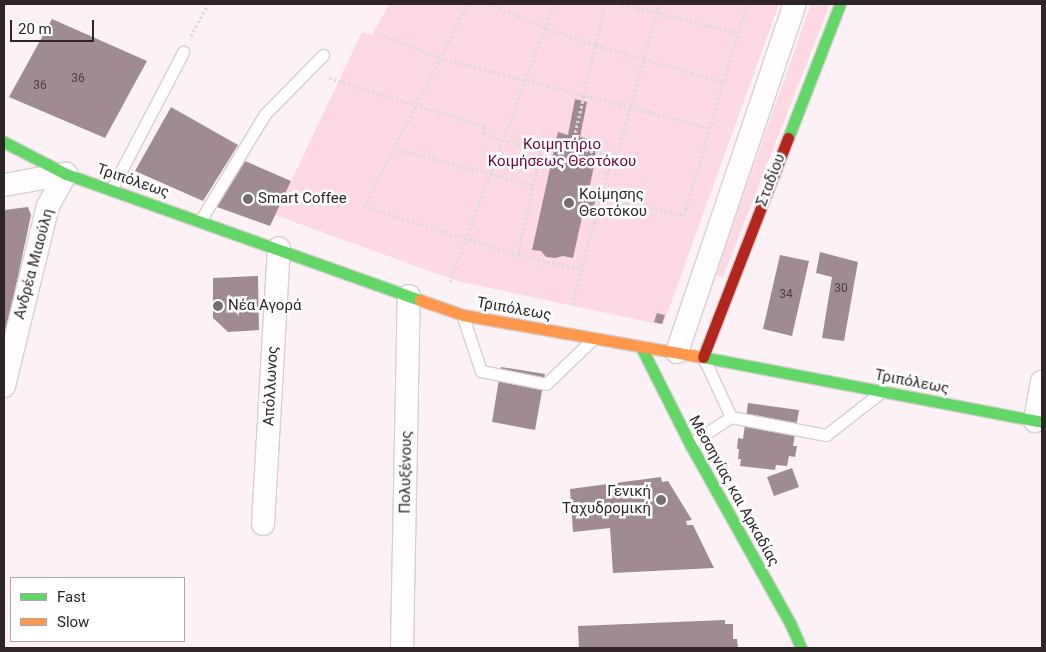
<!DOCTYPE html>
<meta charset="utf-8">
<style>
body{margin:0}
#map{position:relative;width:1046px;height:652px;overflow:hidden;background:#fcf2f5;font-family:Roboto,sans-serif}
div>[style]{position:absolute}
.green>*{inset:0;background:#fdd9e3}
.building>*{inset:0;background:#a08b93}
.path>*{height:3px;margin-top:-1.5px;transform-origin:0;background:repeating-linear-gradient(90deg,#dddbdc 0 2.5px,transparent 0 5px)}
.roads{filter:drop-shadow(1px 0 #d8cfd2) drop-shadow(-1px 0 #d8cfd2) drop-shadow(0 1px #d8cfd2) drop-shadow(0 -1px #d8cfd2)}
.lane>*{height:11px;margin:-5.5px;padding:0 5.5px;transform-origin:5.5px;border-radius:5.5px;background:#fffdfe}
.street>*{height:22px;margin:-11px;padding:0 11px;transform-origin:11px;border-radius:11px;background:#fffdfe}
.fast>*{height:11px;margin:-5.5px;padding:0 5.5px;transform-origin:5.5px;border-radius:5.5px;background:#63d668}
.slow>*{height:11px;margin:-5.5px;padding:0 5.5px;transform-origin:5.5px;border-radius:5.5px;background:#ff974d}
.jam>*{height:11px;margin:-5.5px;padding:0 5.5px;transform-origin:5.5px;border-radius:5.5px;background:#b3261e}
.dots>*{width:14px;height:14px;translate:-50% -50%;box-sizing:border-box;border:2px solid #fff;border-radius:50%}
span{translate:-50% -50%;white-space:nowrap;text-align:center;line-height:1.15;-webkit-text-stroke:5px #fff;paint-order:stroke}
.number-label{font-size:12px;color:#4a3e42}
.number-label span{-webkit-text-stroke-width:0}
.park-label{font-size:15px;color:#75003a}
.street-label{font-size:15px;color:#2e2527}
.poi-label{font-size:15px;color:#2e2527}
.left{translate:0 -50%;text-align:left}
.right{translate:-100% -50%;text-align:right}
.frame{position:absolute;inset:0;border:5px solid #2e2527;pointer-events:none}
.legend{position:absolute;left:10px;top:577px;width:175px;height:65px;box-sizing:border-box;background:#fff;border:1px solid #aba8a9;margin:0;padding:6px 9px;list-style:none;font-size:15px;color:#2e2527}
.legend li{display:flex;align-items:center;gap:10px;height:25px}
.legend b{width:25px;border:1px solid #aba8a9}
.scale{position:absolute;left:10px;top:20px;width:84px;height:22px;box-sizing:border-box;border:2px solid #2e2527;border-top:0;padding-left:6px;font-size:15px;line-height:18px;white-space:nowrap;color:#2e2527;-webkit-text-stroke:4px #fff;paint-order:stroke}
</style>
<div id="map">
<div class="green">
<i style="clip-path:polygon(389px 4px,779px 4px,663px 325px,457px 281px,275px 215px,362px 32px,372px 35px)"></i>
<i style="clip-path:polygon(811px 4px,830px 4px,723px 277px,715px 275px)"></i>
</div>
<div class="building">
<i style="clip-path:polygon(52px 19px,147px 61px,105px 138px,9px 97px)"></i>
<i style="clip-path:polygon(575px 99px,587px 102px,580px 137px,599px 141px,588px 195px,596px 197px,593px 210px,584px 208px,573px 258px,563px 256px,555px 258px,546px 257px,541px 251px,532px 250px,558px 132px,568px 135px)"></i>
<i style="clip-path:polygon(171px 107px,238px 145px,203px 201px,135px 171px)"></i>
<i style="clip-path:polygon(245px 161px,291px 181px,270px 226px,217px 207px)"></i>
<i style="clip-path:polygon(28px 207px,31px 215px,4px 342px,4px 210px)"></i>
<i style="clip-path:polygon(820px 252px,858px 262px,844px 341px,822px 338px,832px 277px,816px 273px)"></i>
<i style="clip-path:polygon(780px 255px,809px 261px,792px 336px,763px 329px)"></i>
<i style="clip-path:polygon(258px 276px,259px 330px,228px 332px,213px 318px,213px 278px)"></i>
<i style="clip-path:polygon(657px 313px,665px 315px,662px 324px,654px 322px)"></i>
<i style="clip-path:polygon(501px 367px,545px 374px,535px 430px,492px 422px)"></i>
<i style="clip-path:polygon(748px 403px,799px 410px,793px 446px,797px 446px,795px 457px,789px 456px,787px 466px,776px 465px,775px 470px,740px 466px,741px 459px,738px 459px,739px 449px,737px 449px,738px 438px,743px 439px)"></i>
<i style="clip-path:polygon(792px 468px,799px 487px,774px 496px,767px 477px)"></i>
<i style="clip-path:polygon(661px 477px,662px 482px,668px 481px,692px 520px,686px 521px,687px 525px,693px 525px,714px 568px,613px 573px,610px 528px,573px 532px,570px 489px)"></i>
<i style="clip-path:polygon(725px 620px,725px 624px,733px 624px,733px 639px,737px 639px,738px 648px,579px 648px,578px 626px)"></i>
</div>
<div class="path">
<i style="left:468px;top:4px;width:227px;rotate:117.2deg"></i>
<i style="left:364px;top:206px;width:162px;rotate:17.7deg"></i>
<i style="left:490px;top:4px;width:61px;rotate:23.2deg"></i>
<i style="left:546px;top:28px;width:52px;rotate:19.1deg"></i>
<i style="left:595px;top:45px;width:134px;rotate:16deg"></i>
<i style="left:622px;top:4px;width:120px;rotate:14deg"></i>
<i style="left:380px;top:34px;width:65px;rotate:21.8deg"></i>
<i style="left:440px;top:58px;width:280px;rotate:14.5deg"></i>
<i style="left:191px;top:36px;width:36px;rotate:-62deg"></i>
<i style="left:329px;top:78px;width:164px;rotate:17.3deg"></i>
<i style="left:486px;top:127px;width:8px;rotate:113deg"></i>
<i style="left:483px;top:134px;width:59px;rotate:16.6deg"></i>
<i style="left:572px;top:147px;width:147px;rotate:-77deg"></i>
<i style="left:394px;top:148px;width:144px;rotate:14.9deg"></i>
<i style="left:612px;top:157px;width:11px;rotate:-49deg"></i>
<i style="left:619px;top:149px;width:150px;rotate:-74.6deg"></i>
<i style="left:601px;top:197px;width:85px;rotate:12.2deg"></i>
<i style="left:684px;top:215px;width:220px;rotate:-73.4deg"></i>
<i style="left:450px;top:282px;width:297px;rotate:-69.5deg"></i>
<i style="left:572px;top:305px;width:153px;rotate:-74.9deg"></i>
<i style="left:612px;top:157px;width:71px;rotate:-165.4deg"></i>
<i style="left:543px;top:139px;width:119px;rotate:102.2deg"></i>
<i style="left:518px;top:255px;width:65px;rotate:12.5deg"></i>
</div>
<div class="roads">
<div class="lane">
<i style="left:111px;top:190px;width:156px;rotate:-62.4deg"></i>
<i style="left:200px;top:221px;width:125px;rotate:-58.7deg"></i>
<i style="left:265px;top:114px;width:83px;rotate:-45.5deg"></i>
<i style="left:463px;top:317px;width:57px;rotate:71.6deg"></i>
<i style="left:481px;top:371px;width:66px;rotate:11.3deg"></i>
<i style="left:546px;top:384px;width:65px;rotate:-43.8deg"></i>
<i style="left:704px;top:359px;width:64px;rotate:65deg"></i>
<i style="left:731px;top:417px;width:97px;rotate:10.7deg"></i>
<i style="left:826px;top:435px;width:68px;rotate:-37.9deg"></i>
<i style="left:690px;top:444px;width:49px;rotate:-33.4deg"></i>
</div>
<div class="street">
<i style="left:4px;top:185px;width:63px;rotate:-10.1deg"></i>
<i style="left:677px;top:352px;width:367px;rotate:-71.3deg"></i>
<i style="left:4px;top:386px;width:185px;rotate:-76.3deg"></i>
<i style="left:48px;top:206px;width:37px;rotate:-61deg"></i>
<i style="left:1035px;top:421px;width:40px;rotate:-80deg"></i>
<i style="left:263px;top:524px;width:276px;rotate:-86.7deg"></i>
<i style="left:402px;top:648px;width:352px;rotate:-88.9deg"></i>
</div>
<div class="fast">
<i style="left:788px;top:138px;width:144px;rotate:-68.8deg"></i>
<i style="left:4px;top:142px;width:70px;rotate:27.3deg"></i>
<i style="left:66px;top:174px;width:376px;rotate:19.6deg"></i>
<i style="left:641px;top:347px;width:109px;rotate:63.2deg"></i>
<i style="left:690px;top:444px;width:205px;rotate:60.8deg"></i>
<i style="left:790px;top:623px;width:27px;rotate:66deg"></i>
<i style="left:702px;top:357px;width:346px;rotate:10.8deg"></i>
</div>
<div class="slow">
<i style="left:420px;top:300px;width:46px;rotate:19.2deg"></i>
<i style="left:463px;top:315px;width:243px;rotate:10deg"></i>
</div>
<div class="jam">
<i style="left:703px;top:357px;width:235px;rotate:-68.8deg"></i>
</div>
</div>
<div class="dots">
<i style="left:248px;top:199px;background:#766d6f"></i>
<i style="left:569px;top:203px;background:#766d6f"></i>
<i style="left:218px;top:306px;background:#766d6f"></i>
<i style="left:661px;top:500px;background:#766d6f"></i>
</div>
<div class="number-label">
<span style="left:78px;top:79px">36</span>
<span style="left:40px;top:86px">36</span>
<span style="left:841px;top:289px">30</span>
<span style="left:786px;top:295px">34</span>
</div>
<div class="park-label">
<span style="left:562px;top:153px">Κοιμητήριο<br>Κοιμήσεως Θεοτόκου</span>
</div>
<div class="street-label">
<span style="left:771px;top:180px;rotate:-69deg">Σταδίου</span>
<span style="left:133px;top:181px;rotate:19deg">Τριπόλεως</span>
<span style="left:34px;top:264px;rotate:-75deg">Ανδρέα Μιαούλη</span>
<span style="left:514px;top:309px;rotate:10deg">Τριπόλεως</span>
<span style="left:912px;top:382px;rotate:11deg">Τριπόλεως</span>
<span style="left:271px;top:386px;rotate:-87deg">Απόλλωνος</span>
<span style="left:406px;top:472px;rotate:-89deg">Πολυξένους</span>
<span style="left:734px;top:491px;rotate:61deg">Μεσσηνίας και Αρκαδίας</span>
</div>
<div class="poi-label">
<span class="left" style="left:579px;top:203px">Κοίμησης<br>Θεοτόκου</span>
<span class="left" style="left:258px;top:199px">Smart Coffee</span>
<span class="left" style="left:228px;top:306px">Νέα Αγορά</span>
<span class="right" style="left:651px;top:500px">Γενική<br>Ταχυδρομική</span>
</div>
<div class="frame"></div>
<ul class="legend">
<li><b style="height:6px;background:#63d668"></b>Fast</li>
<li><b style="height:6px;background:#ff974d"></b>Slow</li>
</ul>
<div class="scale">20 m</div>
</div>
